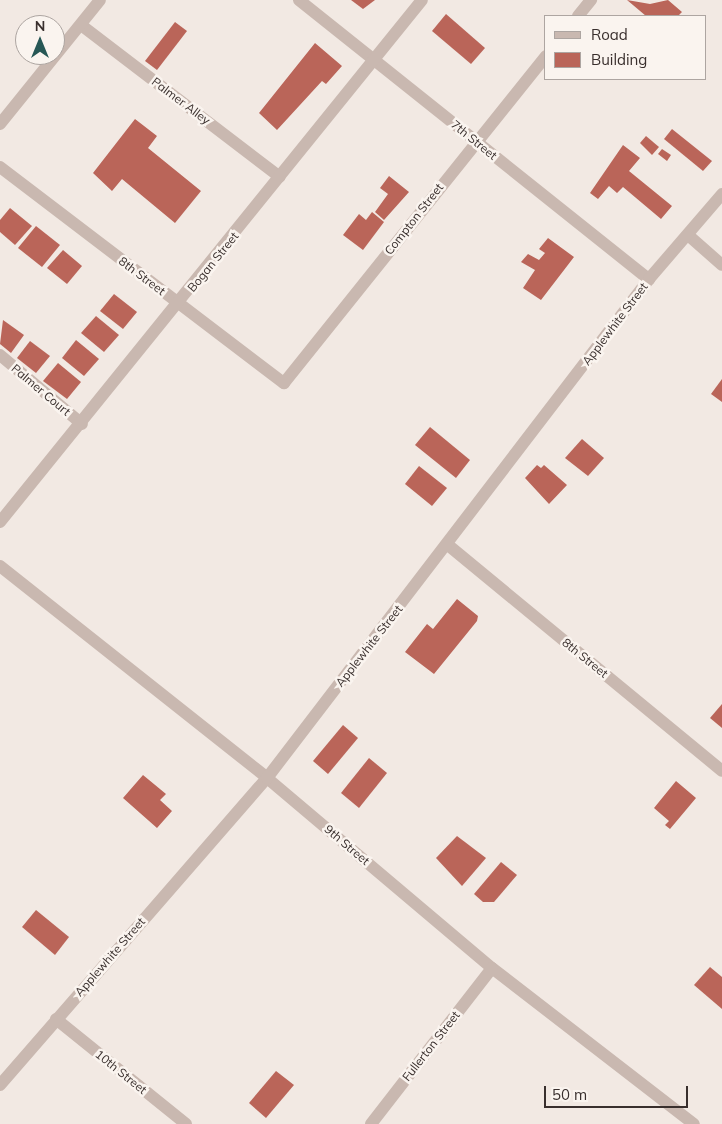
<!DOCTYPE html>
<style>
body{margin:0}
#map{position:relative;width:722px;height:1124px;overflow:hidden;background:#f2e9e3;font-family:Mulish,sans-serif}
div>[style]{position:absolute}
.building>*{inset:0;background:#ba6559}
.minor>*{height:12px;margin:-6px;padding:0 6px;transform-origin:6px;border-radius:6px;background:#c9b8b0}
span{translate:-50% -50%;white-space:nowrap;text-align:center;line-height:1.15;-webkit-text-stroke:5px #faf4ef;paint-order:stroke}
.street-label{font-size:12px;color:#392f2d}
.legend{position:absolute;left:544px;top:15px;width:162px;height:65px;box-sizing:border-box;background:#faf4ef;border:1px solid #ada5a1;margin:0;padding:6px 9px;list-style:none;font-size:15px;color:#392f2d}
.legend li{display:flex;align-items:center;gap:10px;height:25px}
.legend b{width:25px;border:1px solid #ada5a1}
.north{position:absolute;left:15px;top:15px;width:50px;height:50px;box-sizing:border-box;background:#faf4ef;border:1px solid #ada5a1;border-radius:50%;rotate:0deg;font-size:14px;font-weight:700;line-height:20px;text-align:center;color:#392f2d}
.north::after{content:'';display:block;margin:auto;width:18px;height:22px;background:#265755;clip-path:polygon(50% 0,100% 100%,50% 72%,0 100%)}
.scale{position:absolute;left:544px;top:1086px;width:144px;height:22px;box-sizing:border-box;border:2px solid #392f2d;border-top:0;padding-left:6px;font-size:15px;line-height:18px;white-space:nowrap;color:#392f2d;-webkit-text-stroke:4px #faf4ef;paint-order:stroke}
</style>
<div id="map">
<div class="building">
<i style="clip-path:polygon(351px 0,375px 0,363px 9px)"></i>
<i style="clip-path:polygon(627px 0,650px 4px,668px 0,682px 12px,678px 16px,646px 16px)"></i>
<i style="clip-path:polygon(446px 14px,485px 48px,471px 64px,432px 31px)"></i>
<i style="clip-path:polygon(175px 22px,187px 31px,157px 70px,145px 61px)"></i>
<i style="clip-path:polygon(315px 43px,342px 66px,326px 84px,322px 81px,277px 130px,259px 113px)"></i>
<i style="clip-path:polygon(135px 119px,157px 136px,148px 148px,201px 191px,175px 223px,122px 179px,112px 191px,93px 173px)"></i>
<i style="clip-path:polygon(672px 129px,712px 161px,703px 171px,664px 139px)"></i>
<i style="clip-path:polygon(646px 136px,659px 147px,652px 155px,640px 143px)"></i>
<i style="clip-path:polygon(623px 145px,640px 158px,629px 171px,672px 206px,661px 219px,623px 187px,617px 193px,609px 186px,598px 199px,590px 193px)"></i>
<i style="clip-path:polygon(662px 149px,671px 155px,667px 161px,658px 154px)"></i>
<i style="clip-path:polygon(389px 176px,409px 192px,384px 220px,375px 212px,388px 194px,380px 188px)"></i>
<i style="clip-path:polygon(10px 208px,32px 226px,15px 245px,0 232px,0 220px)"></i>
<i style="clip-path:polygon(372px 212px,384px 222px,363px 250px,343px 235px,359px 214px,366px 220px)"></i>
<i style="clip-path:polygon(36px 226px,60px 245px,42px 267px,18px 248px)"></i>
<i style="clip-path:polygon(548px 238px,574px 257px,541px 300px,523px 288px,535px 270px,521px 262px,528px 254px,539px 260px,545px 253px,539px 249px)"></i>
<i style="clip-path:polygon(63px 250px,82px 266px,67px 284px,47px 268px)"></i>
<i style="clip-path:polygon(114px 294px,137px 312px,123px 329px,100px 311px)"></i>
<i style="clip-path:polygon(96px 316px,119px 335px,104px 352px,81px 333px)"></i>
<i style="clip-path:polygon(3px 320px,24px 335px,11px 353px,0 344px)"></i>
<i style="clip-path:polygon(76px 340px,99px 359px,84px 376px,62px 358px)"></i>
<i style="clip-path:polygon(30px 341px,50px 356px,36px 373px,17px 358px)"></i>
<i style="clip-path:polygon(58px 363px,81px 382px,67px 399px,43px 381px)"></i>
<i style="clip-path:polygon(722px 379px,722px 402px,711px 394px)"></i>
<i style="clip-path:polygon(430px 427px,470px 460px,456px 478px,415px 445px)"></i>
<i style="clip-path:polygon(582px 439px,604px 458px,588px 476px,565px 458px)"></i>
<i style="clip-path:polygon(537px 465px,541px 468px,544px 465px,567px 485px,549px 504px,525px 478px)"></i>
<i style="clip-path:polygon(419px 466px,447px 488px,432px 506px,405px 484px)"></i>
<i style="clip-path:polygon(457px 599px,478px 616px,477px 621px,434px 674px,405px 652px,427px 624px,433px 629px)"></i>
<i style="clip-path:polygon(722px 704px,722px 728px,710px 718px)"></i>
<i style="clip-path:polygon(343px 725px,358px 738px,328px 774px,313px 761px)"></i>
<i style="clip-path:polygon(369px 758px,387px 773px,359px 808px,341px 793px)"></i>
<i style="clip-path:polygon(143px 775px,166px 794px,160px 800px,172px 811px,157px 828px,123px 798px)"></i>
<i style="clip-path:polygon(676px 781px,696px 798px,670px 829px,665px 825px,669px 821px,654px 808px)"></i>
<i style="clip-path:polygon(457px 836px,486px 858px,462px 886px,436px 858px)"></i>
<i style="clip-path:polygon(501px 862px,517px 875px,494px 902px,483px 902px,474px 894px)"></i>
<i style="clip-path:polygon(36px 910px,69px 937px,55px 955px,22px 927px)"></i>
<i style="clip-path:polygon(710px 967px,722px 977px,722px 1009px,694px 985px)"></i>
<i style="clip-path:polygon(276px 1071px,294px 1085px,266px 1118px,249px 1103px)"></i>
</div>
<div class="minor">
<i style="left:299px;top:0;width:448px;rotate:38.6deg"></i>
<i style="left:578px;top:16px;width:21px;rotate:-51deg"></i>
<i style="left:81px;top:25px;width:250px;rotate:37.4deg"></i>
<i style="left:0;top:124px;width:159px;rotate:-51.1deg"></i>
<i style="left:0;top:167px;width:357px;rotate:37.3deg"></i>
<i style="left:284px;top:383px;width:419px;rotate:-51.3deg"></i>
<i style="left:688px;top:235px;width:45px;rotate:41.4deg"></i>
<i style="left:0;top:355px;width:107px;rotate:40.1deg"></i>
<i style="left:0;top:522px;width:671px;rotate:-51.05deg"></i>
<i style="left:448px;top:545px;width:355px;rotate:39.5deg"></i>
<i style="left:0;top:566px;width:341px;rotate:38.4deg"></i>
<i style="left:267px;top:778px;width:294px;rotate:40.2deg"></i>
<i style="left:492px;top:968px;width:255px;rotate:37.7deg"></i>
<i style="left:56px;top:1019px;width:167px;rotate:38.9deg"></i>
<i style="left:0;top:1085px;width:407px;rotate:-49deg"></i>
<i style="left:267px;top:778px;width:628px;rotate:-52.56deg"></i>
<i style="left:649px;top:279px;width:112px;rotate:-49.3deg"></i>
<i style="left:371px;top:1124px;width:197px;rotate:-52.2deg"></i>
</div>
<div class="street-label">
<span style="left:181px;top:101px;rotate:37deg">Palmer Alley</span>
<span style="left:474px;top:140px;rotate:39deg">7th Street</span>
<span style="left:414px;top:219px;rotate:-52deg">Compton Street</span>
<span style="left:213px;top:262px;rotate:-51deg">Bogan Street</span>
<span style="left:142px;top:276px;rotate:37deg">8th Street</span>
<span style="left:615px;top:324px;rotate:-53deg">Applewhite Street</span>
<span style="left:41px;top:390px;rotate:40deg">Palmer Court</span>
<span style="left:369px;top:646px;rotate:-52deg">Applewhite Street</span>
<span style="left:585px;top:658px;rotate:39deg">8th Street</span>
<span style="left:347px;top:845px;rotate:40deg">9th Street</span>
<span style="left:110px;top:957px;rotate:-49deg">Applewhite Street</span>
<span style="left:431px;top:1046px;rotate:-52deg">Fullerton Street</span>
<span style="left:121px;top:1072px;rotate:39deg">10th Street</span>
</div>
<ul class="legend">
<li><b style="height:6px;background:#c9b8b0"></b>Road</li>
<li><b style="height:14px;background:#ba6559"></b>Building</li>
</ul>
<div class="north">N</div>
<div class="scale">50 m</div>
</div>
